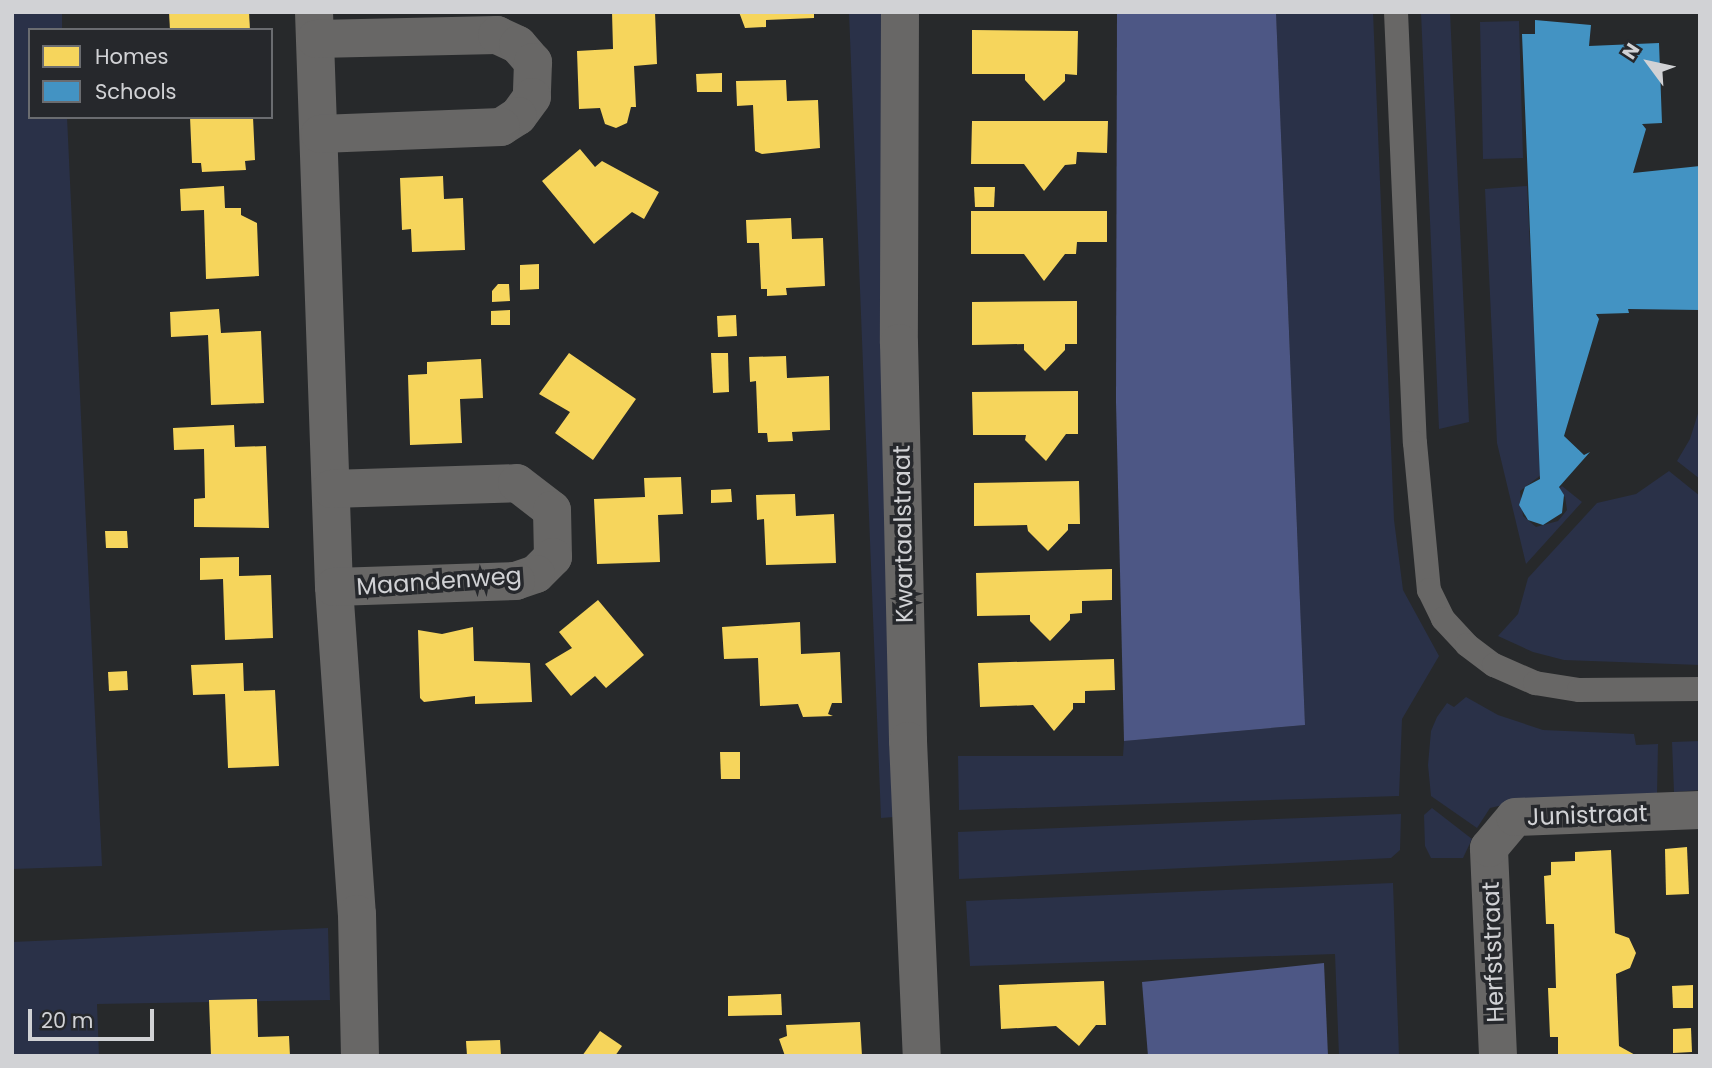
<!DOCTYPE html>
<style>
body{margin:0}
#map{position:relative;width:1712px;height:1068px;overflow:hidden;background:#27292b;font-family:Poppins,sans-serif}
div>[style]{position:absolute}
.green>*{inset:0;background:#2a3148}
.water>*{inset:0;background:#4d5785}
.homes>*{inset:0;background:#f6d55c}
.schools>*{inset:0;background:#4393c3}
.lane>*{height:24px;margin:-12px;padding:0 12px;transform-origin:12px;border-radius:12px;background:#686766}
.street>*{height:38px;margin:-19px;padding:0 19px;transform-origin:19px;border-radius:19px;background:#686766}
span{translate:-50% -50%;white-space:nowrap;text-align:center;line-height:1.15;-webkit-text-stroke:7px #26282c;paint-order:stroke}
.street-label{font-size:24px;color:#d1d2d5}
.frame{position:absolute;inset:0;border:14px solid #d1d2d5;pointer-events:none}
.legend{position:absolute;left:28px;top:28px;width:245px;height:91px;box-sizing:border-box;background:#26282c;border:2px solid #6a6c70;margin:0;padding:9px 12px;list-style:none;font-size:21px;color:#d1d2d5}
.legend li{display:flex;align-items:center;gap:14px;height:35px}
.legend b{width:35px;border:2px solid #6a6c70}
.north{position:absolute;left:1614px;top:28px;width:70px;height:70px;-webkit-text-stroke:5px #26282c;paint-order:stroke;rotate:303deg;font-size:19px;font-weight:700;line-height:28px;text-align:center;color:#d1d2d5}
.north::after{content:'';display:block;margin:auto;width:24px;height:32px;background:#d1d2d5;clip-path:polygon(50% 0,100% 100%,50% 72%,0 100%)}
.scale{position:absolute;left:28px;top:1009px;width:126px;height:32px;box-sizing:border-box;border:4px solid #d1d2d5;border-top:0;padding-left:9px;font-size:21px;line-height:24px;white-space:nowrap;color:#d1d2d5;-webkit-text-stroke:5px #26282c;paint-order:stroke}
</style>
<div id="map">
<div class="green">
<i style="clip-path:polygon(12px 12px,62px 12px,62px 30px,30px 30px,30px 117px,67px 117px,102px 866px,12px 869px)"></i>
<i style="clip-path:polygon(849px 12px,883px 12px,894px 817px,881px 818px)"></i>
<i style="clip-path:polygon(1276px 12px,1373px 12px,1394px 520px,1403px 590px,1439px 656px,1402px 719px,1399px 796px,959px 810px,958px 756px,1123px 756px,1124px 741px,1305px 725px)"></i>
<i style="clip-path:polygon(1421px 12px,1450px 12px,1469px 422px,1439px 429px)"></i>
<i style="clip-path:polygon(1519px 21px,1523px 158px,1483px 159px,1480px 22px)"></i>
<i style="clip-path:polygon(1527px 186px,1541px 475px,1520px 491px,1523px 516px,1536px 527px,1558px 521px,1567px 510px,1565px 497px,1556px 491px,1562px 486px,1582px 502px,1526px 564px,1497px 443px,1485px 189px)"></i>
<i style="clip-path:polygon(1700px 407px,1700px 479px,1677px 461px,1690px 439px)"></i>
<i style="clip-path:polygon(1669px 471px,1700px 496px,1700px 665px,1564px 660px,1533px 652px,1498px 636px,1518px 614px,1528px 578px,1597px 503px,1636px 494px)"></i>
<i style="clip-path:polygon(1466px 697px,1498px 715px,1543px 730px,1634px 734px,1636px 745px,1658px 744px,1657px 796px,1511px 803px,1490px 808px,1477px 828px,1431px 796px,1428px 765px,1431px 731px,1437px 717px,1447px 703px,1454px 707px)"></i>
<i style="clip-path:polygon(1700px 741px,1700px 790px,1674px 792px,1672px 742px)"></i>
<i style="clip-path:polygon(1432px 808px,1472px 839px,1463px 858px,1431px 858px,1425px 846px,1424px 815px)"></i>
<i style="clip-path:polygon(1401px 814px,1400px 850px,1391px 858px,959px 879px,958px 832px)"></i>
<i style="clip-path:polygon(1393px 883px,1399px 1056px,1339px 1056px,1335px 954px,970px 966px,966px 901px)"></i>
<i style="clip-path:polygon(328px 928px,330px 1000px,97px 1004px,99px 1056px,12px 1056px,12px 942px)"></i>
</div>
<div class="water">
<i style="clip-path:polygon(1117px 12px,1276px 12px,1305px 725px,1124px 741px,1116px 402px)"></i>
<i style="clip-path:polygon(1324px 963px,1328px 1056px,1148px 1056px,1142px 982px)"></i>
</div>
<div class="homes">
<i style="clip-path:polygon(169px 12px,249px 12px,250px 30px,170px 30px)"></i>
<i style="clip-path:polygon(612px 12px,655px 12px,657px 64px,634px 66px,636px 107px,631px 107px,627px 123px,616px 128px,605px 124px,600px 108px,579px 109px,577px 51px,613px 49px)"></i>
<i style="clip-path:polygon(739px 12px,814px 12px,814px 18px,766px 20px,766px 27px,745px 28px)"></i>
<i style="clip-path:polygon(972px 30px,1078px 31px,1077px 75px,1065px 74px,1065px 81px,1044px 101px,1025px 80px,1025px 74px,972px 74px)"></i>
<i style="clip-path:polygon(722px 73px,722px 92px,697px 92px,696px 74px)"></i>
<i style="clip-path:polygon(786px 80px,787px 101px,818px 100px,820px 148px,762px 154px,755px 151px,753px 105px,737px 106px,736px 81px)"></i>
<i style="clip-path:polygon(190px 117px,253px 117px,255px 160px,245px 161px,246px 170px,202px 172px,201px 163px,192px 163px)"></i>
<i style="clip-path:polygon(972px 121px,1108px 121px,1107px 153px,1077px 152px,1076px 164px,1065px 165px,1044px 191px,1024px 164px,971px 164px)"></i>
<i style="clip-path:polygon(580px 149px,595px 167px,602px 161px,659px 192px,644px 219px,632px 212px,594px 244px,542px 181px)"></i>
<i style="clip-path:polygon(443px 176px,444px 199px,463px 198px,465px 250px,412px 252px,411px 229px,402px 230px,400px 178px)"></i>
<i style="clip-path:polygon(224px 186px,225px 208px,241px 208px,241px 215px,257px 223px,259px 276px,206px 279px,204px 210px,181px 211px,180px 189px)"></i>
<i style="clip-path:polygon(974px 187px,995px 187px,994px 207px,975px 207px)"></i>
<i style="clip-path:polygon(971px 211px,1107px 211px,1107px 242px,1077px 242px,1076px 254px,1065px 254px,1044px 281px,1024px 254px,971px 254px)"></i>
<i style="clip-path:polygon(791px 218px,792px 239px,823px 238px,825px 286px,786px 288px,787px 295px,767px 296px,767px 289px,761px 289px,759px 243px,747px 243px,746px 220px)"></i>
<i style="clip-path:polygon(539px 264px,539px 289px,520px 290px,520px 265px)"></i>
<i style="clip-path:polygon(498px 284px,509px 284px,510px 301px,492px 302px,492px 291px)"></i>
<i style="clip-path:polygon(1077px 301px,1077px 344px,1065px 344px,1065px 350px,1045px 371px,1024px 350px,1024px 344px,972px 345px,972px 302px)"></i>
<i style="clip-path:polygon(219px 309px,221px 333px,261px 331px,264px 403px,211px 405px,208px 335px,171px 337px,170px 312px)"></i>
<i style="clip-path:polygon(510px 310px,510px 325px,491px 325px,491px 311px)"></i>
<i style="clip-path:polygon(736px 315px,737px 336px,718px 337px,717px 316px)"></i>
<i style="clip-path:polygon(569px 353px,636px 399px,593px 460px,555px 433px,570px 412px,539px 394px)"></i>
<i style="clip-path:polygon(711px 353px,728px 353px,729px 392px,713px 393px)"></i>
<i style="clip-path:polygon(786px 356px,787px 378px,829px 376px,830px 430px,792px 432px,793px 441px,768px 442px,767px 433px,758px 433px,756px 381px,750px 382px,749px 357px)"></i>
<i style="clip-path:polygon(481px 359px,483px 398px,460px 399px,462px 443px,410px 445px,408px 375px,427px 374px,427px 362px)"></i>
<i style="clip-path:polygon(1078px 391px,1078px 434px,1066px 434px,1046px 461px,1025px 440px,1026px 435px,973px 435px,972px 392px)"></i>
<i style="clip-path:polygon(234px 425px,235px 447px,266px 446px,269px 528px,194px 527px,194px 499px,205px 498px,204px 449px,174px 450px,173px 428px)"></i>
<i style="clip-path:polygon(681px 477px,683px 514px,658px 515px,660px 562px,597px 564px,594px 499px,645px 497px,644px 478px)"></i>
<i style="clip-path:polygon(1079px 481px,1080px 524px,1068px 524px,1068px 530px,1048px 551px,1028px 531px,1027px 525px,974px 526px,974px 483px)"></i>
<i style="clip-path:polygon(731px 489px,732px 502px,711px 503px,711px 490px)"></i>
<i style="clip-path:polygon(795px 494px,796px 516px,834px 514px,836px 563px,766px 565px,764px 519px,757px 520px,756px 495px)"></i>
<i style="clip-path:polygon(105px 531px,127px 531px,128px 548px,106px 548px)"></i>
<i style="clip-path:polygon(239px 557px,239px 576px,271px 575px,273px 638px,225px 640px,223px 579px,200px 580px,200px 558px)"></i>
<i style="clip-path:polygon(1112px 569px,1112px 600px,1082px 601px,1082px 613px,1070px 614px,1070px 620px,1050px 641px,1030px 621px,1030px 615px,977px 616px,976px 573px)"></i>
<i style="clip-path:polygon(598px 600px,644px 655px,606px 688px,595px 676px,571px 696px,545px 664px,572px 648px,559px 632px)"></i>
<i style="clip-path:polygon(800px 622px,801px 654px,840px 652px,842px 703px,832px 703px,828px 714px,833px 716px,803px 717px,798px 704px,760px 706px,758px 658px,724px 659px,722px 627px)"></i>
<i style="clip-path:polygon(473px 627px,474px 661px,530px 663px,532px 702px,475px 704px,475px 696px,424px 702px,420px 698px,418px 630px,442px 634px)"></i>
<i style="clip-path:polygon(1114px 659px,1115px 690px,1085px 691px,1085px 703px,1073px 703px,1073px 709px,1054px 731px,1033px 705px,980px 707px,978px 663px)"></i>
<i style="clip-path:polygon(243px 663px,244px 691px,275px 690px,279px 766px,228px 768px,225px 694px,193px 695px,191px 665px)"></i>
<i style="clip-path:polygon(127px 671px,128px 690px,109px 691px,108px 672px)"></i>
<i style="clip-path:polygon(720px 752px,740px 752px,740px 779px,721px 779px)"></i>
<i style="clip-path:polygon(1687px 847px,1689px 894px,1666px 895px,1665px 849px)"></i>
<i style="clip-path:polygon(1611px 850px,1615px 933px,1629px 938px,1636px 953px,1630px 968px,1616px 974px,1619px 1046px,1637px 1056px,1558px 1056px,1558px 1037px,1550px 1037px,1548px 988px,1556px 988px,1554px 924px,1546px 924px,1544px 876px,1551px 875px,1551px 862px,1575px 861px,1575px 852px)"></i>
<i style="clip-path:polygon(1104px 981px,1106px 1025px,1096px 1025px,1079px 1046px,1056px 1026px,1001px 1029px,999px 985px)"></i>
<i style="clip-path:polygon(1693px 985px,1693px 1008px,1673px 1008px,1672px 986px)"></i>
<i style="clip-path:polygon(781px 994px,782px 1015px,728px 1016px,728px 996px)"></i>
<i style="clip-path:polygon(257px 999px,258px 1037px,289px 1036px,290px 1056px,211px 1056px,209px 1000px)"></i>
<i style="clip-path:polygon(860px 1022px,862px 1056px,785px 1056px,779px 1039px,787px 1036px,786px 1025px)"></i>
<i style="clip-path:polygon(1691px 1028px,1692px 1052px,1673px 1053px,1673px 1029px)"></i>
<i style="clip-path:polygon(600px 1031px,622px 1046px,615px 1056px,582px 1056px)"></i>
<i style="clip-path:polygon(500px 1040px,501px 1056px,467px 1056px,466px 1041px)"></i>
</div>
<div class="schools">
<i style="clip-path:polygon(1535px 20px,1591px 25px,1589px 46px,1659px 43px,1662px 123px,1642px 124px,1646px 129px,1633px 173px,1700px 166px,1700px 310px,1628px 309px,1629px 313px,1596px 314px,1599px 319px,1564px 436px,1584px 455px,1590px 452px,1559px 487px,1564px 495px,1562px 513px,1543px 525px,1528px 520px,1519px 505px,1525px 487px,1540px 479px,1522px 34px,1535px 34px)"></i>
</div>
<div class="lane">
<i style="left:1396px;top:12px;width:431px;rotate:87.5deg"></i>
<i style="left:1415px;top:443px;width:148px;rotate:84.6deg"></i>
<i style="left:1429px;top:590px;width:32px;rotate:64deg"></i>
<i style="left:1443px;top:619px;width:35px;rotate:47deg"></i>
<i style="left:1467px;top:645px;width:34px;rotate:37deg"></i>
<i style="left:1494px;top:665px;width:45px;rotate:23.7deg"></i>
<i style="left:1535px;top:683px;width:45px;rotate:9deg"></i>
<i style="left:1579px;top:690px;width:121px;rotate:-0.5deg"></i>
</div>
<div class="street">
<i style="left:314px;top:12px;width:575px;rotate:88.01deg"></i>
<i style="left:334px;top:587px;width:328px;rotate:86deg"></i>
<i style="left:357px;top:914px;width:142px;rotate:88.8deg"></i>
<i style="left:900px;top:12px;width:331px;rotate:90.2deg"></i>
<i style="left:899px;top:343px;width:398px;rotate:88.7deg"></i>
<i style="left:908px;top:741px;width:315px;rotate:87.5deg"></i>
<i style="left:316px;top:39px;width:181px;rotate:-1.3deg"></i>
<i style="left:497px;top:35px;width:23px;rotate:25deg"></i>
<i style="left:518px;top:45px;width:23px;rotate:49deg"></i>
<i style="left:533px;top:62px;width:35px;rotate:92deg"></i>
<i style="left:532px;top:97px;width:24px;rotate:126deg"></i>
<i style="left:518px;top:116px;width:20px;rotate:147deg"></i>
<i style="left:501px;top:127px;width:181px;rotate:177.8deg"></i>
<i style="left:331px;top:489px;width:186px;rotate:-1.8deg"></i>
<i style="left:517px;top:483px;width:44px;rotate:37.6deg"></i>
<i style="left:552px;top:510px;width:47px;rotate:88.8deg"></i>
<i style="left:553px;top:557px;width:24px;rotate:135deg"></i>
<i style="left:536px;top:574px;width:21px;rotate:161deg"></i>
<i style="left:516px;top:581px;width:182px;rotate:178.1deg"></i>
<i style="left:1498px;top:1056px;width:208px;rotate:-92.5deg"></i>
<i style="left:1489px;top:848px;width:40px;rotate:-50deg"></i>
<i style="left:1515px;top:817px;width:185px;rotate:-2.2deg"></i>
</div>
<div class="street-label">
<span style="left:903px;top:534px;rotate:-91deg">Kwartaalstraat</span>
<span style="left:439px;top:581px;rotate:-4deg">Maandenweg</span>
<span style="left:1587px;top:815px;rotate:-2deg">Junistraat</span>
<span style="left:1493px;top:952px;rotate:-92deg">Herfststraat</span>
</div>
<div class="frame"></div>
<ul class="legend">
<li><b style="height:19px;background:#f6d55c"></b>Homes</li>
<li><b style="height:19px;background:#4393c3"></b>Schools</li>
</ul>
<div class="north">N</div>
<div class="scale">20 m</div>
</div>
